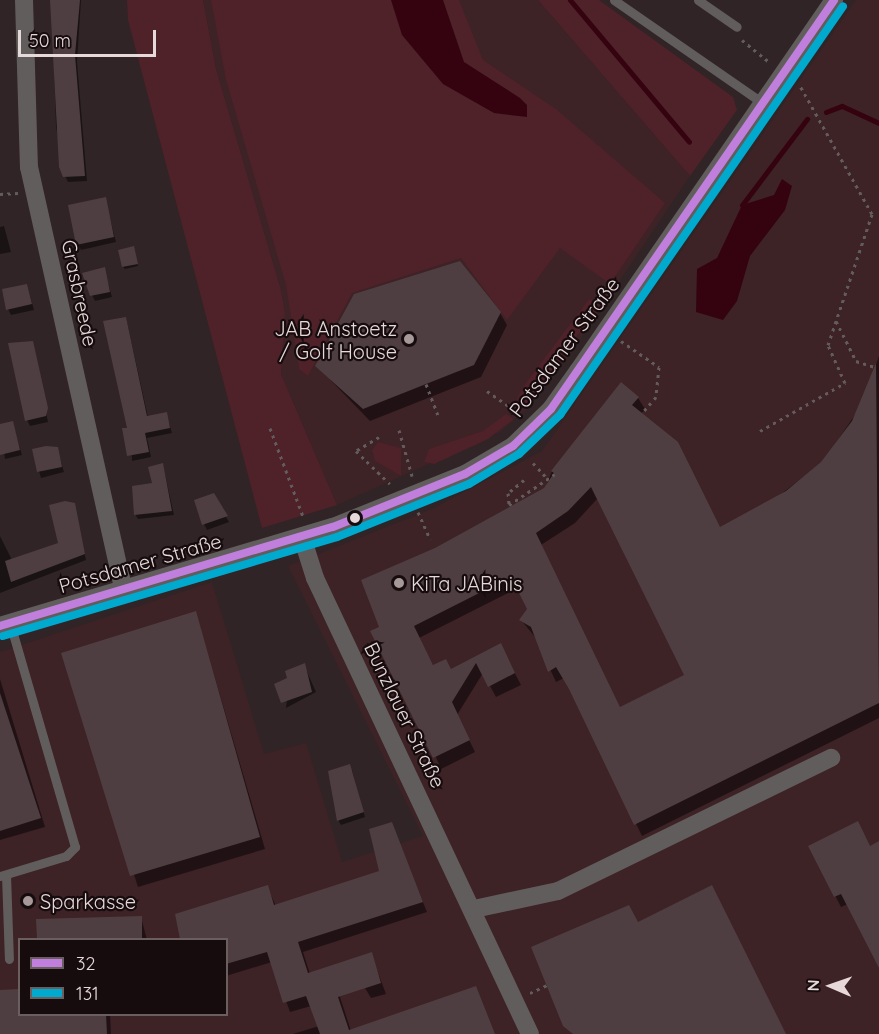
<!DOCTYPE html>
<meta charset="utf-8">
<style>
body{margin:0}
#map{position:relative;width:879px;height:1034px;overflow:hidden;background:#302426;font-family:Quicksand,sans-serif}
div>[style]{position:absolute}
.built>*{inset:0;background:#3d2226}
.green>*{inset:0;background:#4f2129}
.water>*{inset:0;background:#350310}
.shadow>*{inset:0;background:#0007}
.stream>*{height:5px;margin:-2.5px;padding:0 2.5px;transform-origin:2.5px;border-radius:2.5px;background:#350310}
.building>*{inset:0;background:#4f3e41}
.path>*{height:3px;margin-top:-1.5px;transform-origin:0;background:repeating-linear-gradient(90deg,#635c5d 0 3px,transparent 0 7.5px)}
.lane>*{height:9px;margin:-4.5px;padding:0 4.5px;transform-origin:4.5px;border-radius:4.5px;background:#625d5d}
.street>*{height:18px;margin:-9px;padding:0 9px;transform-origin:9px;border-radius:9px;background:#625d5d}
.bus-1>*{height:8px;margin:-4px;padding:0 4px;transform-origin:4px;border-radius:4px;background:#c07fdc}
.bus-2>*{height:8px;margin:-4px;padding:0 4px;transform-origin:4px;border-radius:4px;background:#00a9ce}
.dots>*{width:16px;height:16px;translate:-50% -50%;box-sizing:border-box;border:3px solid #160c0e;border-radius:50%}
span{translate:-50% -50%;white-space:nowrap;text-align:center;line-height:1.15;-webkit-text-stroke:4.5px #160c0e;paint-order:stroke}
.street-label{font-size:20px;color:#e7d8d9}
.poi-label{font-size:20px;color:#e7d8d9}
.right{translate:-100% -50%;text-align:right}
.left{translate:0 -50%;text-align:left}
.legend{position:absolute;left:18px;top:938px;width:210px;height:78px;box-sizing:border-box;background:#160c0e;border:2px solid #6a5e5f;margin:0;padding:8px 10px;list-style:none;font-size:18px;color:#e7d8d9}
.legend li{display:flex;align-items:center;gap:12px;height:30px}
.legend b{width:30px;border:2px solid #6a5e5f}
.north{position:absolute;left:801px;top:956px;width:60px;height:60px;-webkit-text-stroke:4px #160c0e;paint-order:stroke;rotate:272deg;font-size:16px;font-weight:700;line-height:24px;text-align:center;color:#e7d8d9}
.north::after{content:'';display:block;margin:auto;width:21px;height:27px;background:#e7d8d9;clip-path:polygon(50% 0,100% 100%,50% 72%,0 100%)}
.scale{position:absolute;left:18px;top:30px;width:138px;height:27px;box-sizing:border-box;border:3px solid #e7d8d9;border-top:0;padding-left:8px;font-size:18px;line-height:21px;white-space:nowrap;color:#e7d8d9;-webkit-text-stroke:4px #160c0e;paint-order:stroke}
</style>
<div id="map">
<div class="built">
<i style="clip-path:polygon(203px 0,538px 0,690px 176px,569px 356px,526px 410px,500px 432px,337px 505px,281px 374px,285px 313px,281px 290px,216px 69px)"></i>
<i style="clip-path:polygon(evenodd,856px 0,879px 0,879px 1034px,0 1034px,0 652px,212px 582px,264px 754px,306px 743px,342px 862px,423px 836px,288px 566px,432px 509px,542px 451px,856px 0,20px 940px,226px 940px,226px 1014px,20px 1014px,20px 940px)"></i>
</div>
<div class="green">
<i style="clip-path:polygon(127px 0,203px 0,216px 69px,281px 290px,285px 313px,281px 374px,337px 505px,262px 528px,128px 20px)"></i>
<i style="clip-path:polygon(211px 0,459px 0,483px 60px,556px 109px,665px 203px,610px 284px,560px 248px,507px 320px,461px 258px,352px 293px,308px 376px,299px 369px,286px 285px,226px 80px)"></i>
<i style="clip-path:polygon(538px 0,599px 0,733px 97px,737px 110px,690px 176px)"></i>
<i style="clip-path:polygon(589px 299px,596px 302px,596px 314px,566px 348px,548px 383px,520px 409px,517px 398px,525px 384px)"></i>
<i style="clip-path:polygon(506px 414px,514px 419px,488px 439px,434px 464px,424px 462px,429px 449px,483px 431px)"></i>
<i style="clip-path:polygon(378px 442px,401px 448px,401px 476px,375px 461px,372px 450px)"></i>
</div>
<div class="water">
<i style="clip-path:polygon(391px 0,443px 0,464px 62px,520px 98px,527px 105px,527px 117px,494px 113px,443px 84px,402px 35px)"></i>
<i style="clip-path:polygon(782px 179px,792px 186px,785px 210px,750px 256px,737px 301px,723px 320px,696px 312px,697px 269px,717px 258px,742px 205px,774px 195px)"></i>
</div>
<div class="shadow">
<i style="clip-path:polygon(52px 0,81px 0,77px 62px,87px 181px,68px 182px,65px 176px,56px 127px)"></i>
<i style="clip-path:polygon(105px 199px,116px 242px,81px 250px,78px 244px)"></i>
<i style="clip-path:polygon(4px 226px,11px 252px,0 254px,0 227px)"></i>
<i style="clip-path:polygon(134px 250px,138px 266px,125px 269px,123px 267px)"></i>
<i style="clip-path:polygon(104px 269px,112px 297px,95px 301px,92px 295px)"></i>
<i style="clip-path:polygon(27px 285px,34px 310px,11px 315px,8px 309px)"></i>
<i style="clip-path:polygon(500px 313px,507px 325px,481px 377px,370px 421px,317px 366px)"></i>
<i style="clip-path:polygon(126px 318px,148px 417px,166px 414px,172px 433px,147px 438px,151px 457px,132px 461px)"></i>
<i style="clip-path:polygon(32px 342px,48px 422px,30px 426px,27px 420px)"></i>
<i style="clip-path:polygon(evenodd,879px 356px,879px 718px,642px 836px,572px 692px,564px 678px,556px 682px,535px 637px,521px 620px,528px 609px,518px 588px,419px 638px,434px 667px,451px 671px,500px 645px,521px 685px,496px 697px,483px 673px,457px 715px,475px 752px,441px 769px,381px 628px,436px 549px,545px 489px,552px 471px,638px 398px,645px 409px,641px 414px,720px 528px,769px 503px,822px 463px,861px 406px,879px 356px,598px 498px,686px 676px,620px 708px,541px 545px,575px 523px,598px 498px)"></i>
<i style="clip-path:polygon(12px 423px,22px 455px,5px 459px,0 426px)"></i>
<i style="clip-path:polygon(57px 449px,64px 472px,41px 478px,33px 450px)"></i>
<i style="clip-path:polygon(163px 465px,174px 515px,138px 519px,135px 514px)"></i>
<i style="clip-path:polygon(213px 495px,229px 522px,207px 530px,204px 524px)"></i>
<i style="clip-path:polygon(74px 504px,86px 560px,0 593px,0 536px,12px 560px,60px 544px)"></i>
<i style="clip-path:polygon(196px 613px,265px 849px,138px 887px,63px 654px)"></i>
<i style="clip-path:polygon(304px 665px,316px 692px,286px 708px,289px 679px)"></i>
<i style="clip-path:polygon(0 679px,45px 827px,0 840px)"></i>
<i style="clip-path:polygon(352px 770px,365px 817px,341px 825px,338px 820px)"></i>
<i style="clip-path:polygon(391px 824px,427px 912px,303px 952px,310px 974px,371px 954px,386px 994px,371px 998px,365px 988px,339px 994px,352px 1034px,293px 1034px,319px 1026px,311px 1006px,290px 1012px,272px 962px,226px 976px,226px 940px,182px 940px,176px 915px,267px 887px,276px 906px,381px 872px)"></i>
<i style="clip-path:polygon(810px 847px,879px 847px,879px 965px,848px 904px,841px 907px)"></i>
<i style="clip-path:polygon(141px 917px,147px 940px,38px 940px,38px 921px)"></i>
<i style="clip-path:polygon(0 991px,20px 1014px,110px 1014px,111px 1034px,0 1034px)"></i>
</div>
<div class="stream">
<i style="left:570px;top:0;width:185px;rotate:50deg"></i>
<i style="left:826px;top:112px;width:17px;rotate:-21deg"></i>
<i style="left:842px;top:106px;width:41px;rotate:24.7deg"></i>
<i style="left:742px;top:205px;width:108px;rotate:-52.9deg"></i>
</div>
<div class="building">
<i style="clip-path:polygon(50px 0,80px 0,75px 55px,85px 176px,63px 177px,59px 167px)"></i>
<i style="clip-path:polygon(106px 197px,114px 237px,76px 245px,68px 205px)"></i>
<i style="clip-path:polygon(134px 246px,138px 264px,122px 267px,118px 250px)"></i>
<i style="clip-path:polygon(460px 261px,501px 312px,474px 365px,363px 409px,315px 366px,354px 294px)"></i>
<i style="clip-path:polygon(105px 267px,110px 292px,90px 296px,82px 273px)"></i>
<i style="clip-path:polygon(27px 284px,32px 304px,6px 310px,2px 289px)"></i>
<i style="clip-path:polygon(126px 317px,147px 416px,167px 412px,170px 428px,145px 433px,149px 452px,127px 456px,122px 428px,127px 428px,103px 321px)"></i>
<i style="clip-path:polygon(33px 341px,48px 408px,46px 416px,25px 421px,8px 343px)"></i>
<i style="clip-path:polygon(evenodd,876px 363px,879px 703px,634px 825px,569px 689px,556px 667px,548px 672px,531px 627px,519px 620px,527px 609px,511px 577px,414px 626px,433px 665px,446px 659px,451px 669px,501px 643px,515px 673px,488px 687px,476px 663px,452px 702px,470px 740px,433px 758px,370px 631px,379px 627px,361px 580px,435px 548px,544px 488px,554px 473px,551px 471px,621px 382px,639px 397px,632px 405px,678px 442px,720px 527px,786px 491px,821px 462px,852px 421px,876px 363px,591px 487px,684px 675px,620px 707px,536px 533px,568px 511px,591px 487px)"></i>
<i style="clip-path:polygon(13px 421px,20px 450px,0 455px,0 424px)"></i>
<i style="clip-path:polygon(46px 446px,58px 447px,62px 467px,37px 472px,32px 449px)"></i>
<i style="clip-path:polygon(163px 463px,172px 511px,134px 515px,132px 486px,152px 483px,148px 467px)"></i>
<i style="clip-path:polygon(214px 493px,228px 516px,202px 525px,194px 500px)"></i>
<i style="clip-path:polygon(65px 501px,75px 503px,85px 554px,11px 582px,5px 561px,58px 543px,49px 505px)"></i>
<i style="clip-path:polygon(196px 611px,260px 837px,130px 876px,61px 653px)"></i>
<i style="clip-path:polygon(305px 663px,312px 692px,281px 703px,274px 684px,287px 678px,285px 671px)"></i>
<i style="clip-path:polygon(0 693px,41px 818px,0 831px)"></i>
<i style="clip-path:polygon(350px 764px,364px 812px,337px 821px,328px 771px)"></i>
<i style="clip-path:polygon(858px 821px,870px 846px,879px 841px,879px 968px,841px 894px,834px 897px,808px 846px)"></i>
<i style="clip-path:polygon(392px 822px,423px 902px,298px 942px,308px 973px,372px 952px,381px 983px,338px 997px,349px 1030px,476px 986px,495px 1034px,320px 1034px,306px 996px,283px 1003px,267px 952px,226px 964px,226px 939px,180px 939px,175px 914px,268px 885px,274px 905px,379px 871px,369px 829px)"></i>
<i style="clip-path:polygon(712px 885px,786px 1034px,573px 1034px,563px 1026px,531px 947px,629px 905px,638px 922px)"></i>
<i style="clip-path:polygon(142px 916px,142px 939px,37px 939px,36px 919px)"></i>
<i style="clip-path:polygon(20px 989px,20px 1014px,106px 1014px,107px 1034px,0 1034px,0 990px)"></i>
</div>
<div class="path">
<i style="left:742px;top:40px;width:35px;rotate:39deg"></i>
<i style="left:0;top:194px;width:18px;rotate:-3deg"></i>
<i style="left:836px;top:321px;width:45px;rotate:63.4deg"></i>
<i style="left:856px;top:361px;width:20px;rotate:18deg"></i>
<i style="left:621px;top:341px;width:46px;rotate:34.4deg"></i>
<i style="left:659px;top:367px;width:30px;rotate:96deg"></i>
<i style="left:656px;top:397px;width:21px;rotate:131deg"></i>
<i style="left:426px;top:384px;width:33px;rotate:69deg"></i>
<i style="left:487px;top:391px;width:40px;rotate:34.9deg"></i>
<i style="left:270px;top:428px;width:97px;rotate:69.5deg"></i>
<i style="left:399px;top:430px;width:48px;rotate:74.2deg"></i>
<i style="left:760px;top:431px;width:98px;rotate:-29.5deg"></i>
<i style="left:845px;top:383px;width:42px;rotate:-114.1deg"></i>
<i style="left:828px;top:345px;width:138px;rotate:-71.4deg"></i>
<i style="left:872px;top:214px;width:149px;rotate:-119.3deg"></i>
<i style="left:379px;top:437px;width:27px;rotate:149deg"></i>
<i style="left:356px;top:451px;width:47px;rotate:44.1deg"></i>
<i style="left:533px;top:463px;width:21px;rotate:47deg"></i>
<i style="left:524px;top:480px;width:21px;rotate:141deg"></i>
<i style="left:508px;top:493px;width:12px;rotate:85deg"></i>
<i style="left:509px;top:505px;width:55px;rotate:-34deg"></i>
<i style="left:418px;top:512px;width:30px;rotate:66deg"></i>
<i style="left:530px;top:993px;width:21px;rotate:-25deg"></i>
</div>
<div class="lane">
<i style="left:614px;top:0;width:183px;rotate:34.7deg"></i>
<i style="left:698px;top:0;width:47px;rotate:34.7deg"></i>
<i style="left:6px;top:875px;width:84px;rotate:88deg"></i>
<i style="left:0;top:876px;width:69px;rotate:-16.9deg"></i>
<i style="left:66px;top:856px;width:13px;rotate:-45deg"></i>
<i style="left:75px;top:847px;width:233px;rotate:-106.2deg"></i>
</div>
<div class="street">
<i style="left:24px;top:0;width:167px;rotate:88.3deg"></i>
<i style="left:29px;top:167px;width:435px;rotate:77.4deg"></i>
<i style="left:302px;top:537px;width:43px;rotate:72.4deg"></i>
<i style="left:315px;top:578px;width:504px;rotate:64.76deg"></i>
<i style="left:0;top:626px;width:347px;rotate:-16.6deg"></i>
<i style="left:333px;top:527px;width:142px;rotate:-21.9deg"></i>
<i style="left:465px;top:474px;width:56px;rotate:-30.3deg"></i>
<i style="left:513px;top:446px;width:53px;rotate:-44.2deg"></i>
<i style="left:551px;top:409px;width:47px;rotate:-54.6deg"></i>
<i style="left:578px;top:371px;width:451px;rotate:-55.4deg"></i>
<i style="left:474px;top:909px;width:86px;rotate:-12.1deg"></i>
<i style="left:558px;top:891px;width:304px;rotate:-26deg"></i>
</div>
<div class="bus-1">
<i style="left:0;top:626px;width:347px;rotate:-16.6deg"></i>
<i style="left:333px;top:527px;width:142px;rotate:-21.9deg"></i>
<i style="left:465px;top:474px;width:56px;rotate:-30.3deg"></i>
<i style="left:513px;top:446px;width:53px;rotate:-44.2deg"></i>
<i style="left:551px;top:409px;width:497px;rotate:-55.3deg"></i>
</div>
<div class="bus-2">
<i style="left:3px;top:636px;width:348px;rotate:-16.5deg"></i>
<i style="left:337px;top:537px;width:142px;rotate:-21.9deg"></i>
<i style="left:469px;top:484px;width:58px;rotate:-31deg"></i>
<i style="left:519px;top:454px;width:57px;rotate:-43.6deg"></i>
<i style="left:560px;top:415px;width:497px;rotate:-55.3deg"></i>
</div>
<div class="dots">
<i style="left:409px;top:339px;background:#a7999a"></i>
<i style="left:355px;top:518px;background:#e7d8d9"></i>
<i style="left:399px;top:583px;background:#a7999a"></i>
<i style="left:28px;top:901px;background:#a7999a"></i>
</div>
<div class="street-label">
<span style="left:80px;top:293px;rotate:78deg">Grasbreede</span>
<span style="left:564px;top:347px;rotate:-53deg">Potsdamer Straße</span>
<span style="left:140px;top:563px;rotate:-16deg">Potsdamer Straße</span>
<span style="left:405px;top:715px;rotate:64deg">Bunzlauer Straße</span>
</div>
<div class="poi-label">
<span class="right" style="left:397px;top:340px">JAB Anstoetz<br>/ Golf House</span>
<span class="left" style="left:411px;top:583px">KiTa JABinis</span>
<span class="left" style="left:40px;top:901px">Sparkasse</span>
</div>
<ul class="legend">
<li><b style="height:8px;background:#c07fdc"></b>32</li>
<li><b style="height:8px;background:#00a9ce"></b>131</li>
</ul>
<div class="north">N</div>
<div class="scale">50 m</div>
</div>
